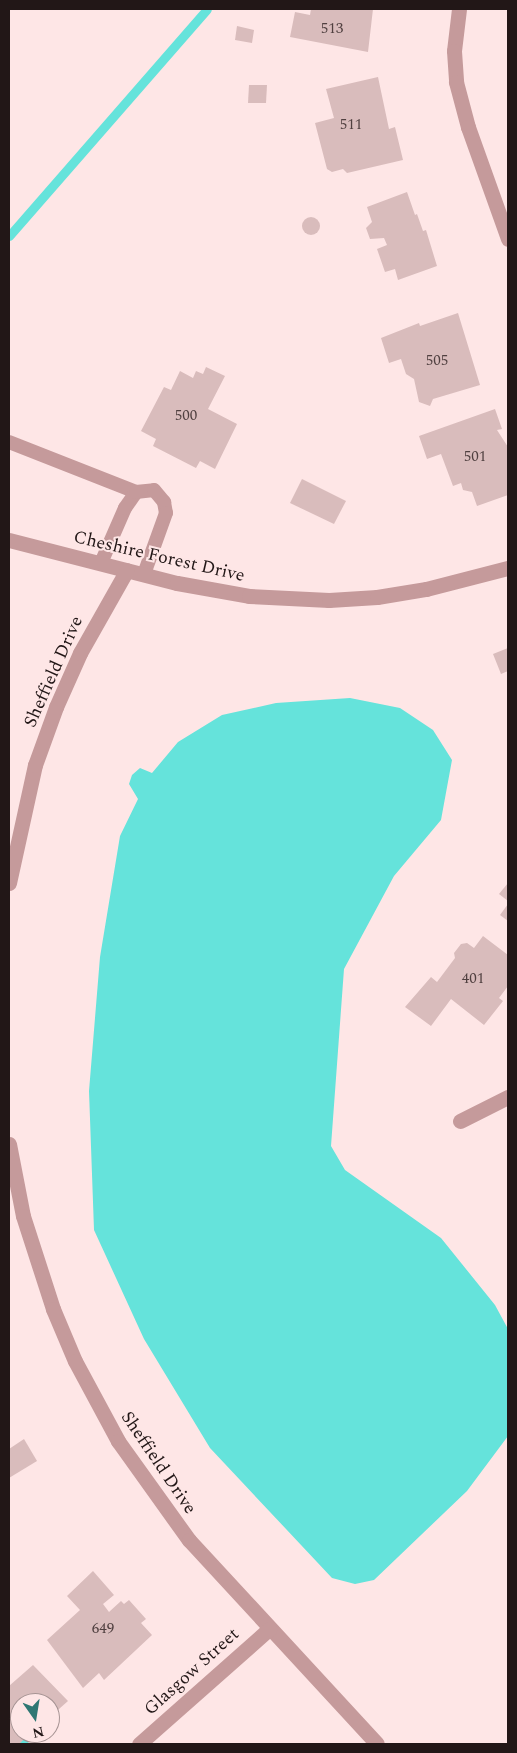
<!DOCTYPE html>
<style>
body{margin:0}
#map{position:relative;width:517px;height:1753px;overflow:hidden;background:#fee6e6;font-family:Spectral,serif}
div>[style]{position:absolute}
.water>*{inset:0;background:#65e3db}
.stream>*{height:9px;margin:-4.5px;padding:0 4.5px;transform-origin:4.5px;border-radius:4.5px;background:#65e3db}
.building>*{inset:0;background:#d9bcbc}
.round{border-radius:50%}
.lane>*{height:14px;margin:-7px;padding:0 7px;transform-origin:7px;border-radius:7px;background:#c59a9b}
.street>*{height:15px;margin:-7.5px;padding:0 7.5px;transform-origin:7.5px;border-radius:7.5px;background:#c59a9b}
span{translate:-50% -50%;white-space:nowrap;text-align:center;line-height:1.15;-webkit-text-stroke:4px #fee6e6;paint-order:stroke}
.number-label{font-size:15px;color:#504040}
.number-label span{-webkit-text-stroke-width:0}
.street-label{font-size:18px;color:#221717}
.frame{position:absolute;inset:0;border:10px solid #221717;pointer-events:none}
.north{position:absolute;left:10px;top:1693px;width:50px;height:50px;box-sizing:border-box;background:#fee6e6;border:1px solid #a69393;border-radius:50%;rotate:167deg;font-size:14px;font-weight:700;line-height:20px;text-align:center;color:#221717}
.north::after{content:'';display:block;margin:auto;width:18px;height:22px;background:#2f7773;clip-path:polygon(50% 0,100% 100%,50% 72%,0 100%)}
</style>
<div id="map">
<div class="water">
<i style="clip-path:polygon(350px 698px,400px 708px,433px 730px,452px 760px,441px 820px,394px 876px,344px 969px,331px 1146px,345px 1170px,441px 1238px,495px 1305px,508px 1329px,508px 1436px,467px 1491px,374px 1580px,355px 1584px,332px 1578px,210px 1448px,144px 1339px,94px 1230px,89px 1091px,100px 957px,120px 836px,138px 799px,129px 784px,132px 775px,140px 768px,152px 773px,178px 742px,222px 715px,276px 703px)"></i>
</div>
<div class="stream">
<i style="left:9px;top:236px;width:301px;rotate:-48.9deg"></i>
<i style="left:9px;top:1720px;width:28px;rotate:58deg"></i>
</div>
<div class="building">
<i style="clip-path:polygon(311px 9px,373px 9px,368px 52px,290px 37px,295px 12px,310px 15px)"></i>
<i style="clip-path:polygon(237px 26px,254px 30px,252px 43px,235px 40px)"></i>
<i style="clip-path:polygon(378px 77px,389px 129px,395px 127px,403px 160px,347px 173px,343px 169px,332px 172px,327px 169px,315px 123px,334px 118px,326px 89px)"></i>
<i style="clip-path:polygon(249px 85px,267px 85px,266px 103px,248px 103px)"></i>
<i style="clip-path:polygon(407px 192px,415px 215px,417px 214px,423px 231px,426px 230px,437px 266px,398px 280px,395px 269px,385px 272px,377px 249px,387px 245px,384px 238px,370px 239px,366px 228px,372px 222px,367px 207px)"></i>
<i class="round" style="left:302px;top:217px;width:18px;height:18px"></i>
<i style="clip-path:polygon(458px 313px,480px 385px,433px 399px,430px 406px,419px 402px,414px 379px,406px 374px,401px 359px,389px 363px,381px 338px,419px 323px,420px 326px)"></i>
<i style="clip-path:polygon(206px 367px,225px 376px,208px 409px,237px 424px,215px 469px,200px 461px,196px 468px,153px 446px,156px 439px,141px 431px,164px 387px,171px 390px,180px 371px,193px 378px,196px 371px,203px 374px)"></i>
<i style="clip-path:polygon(495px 409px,502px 429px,497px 430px,508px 447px,508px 495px,477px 506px,472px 492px,463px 490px,461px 483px,453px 486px,441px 454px,427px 459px,419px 436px)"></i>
<i style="clip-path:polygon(302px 479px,346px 501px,334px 524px,290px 503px)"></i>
<i style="clip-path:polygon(508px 648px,508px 671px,501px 674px,493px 654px)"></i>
<i style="clip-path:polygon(508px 883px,508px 901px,499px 894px)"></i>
<i style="clip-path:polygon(508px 904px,508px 921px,500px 915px)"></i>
<i style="clip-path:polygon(483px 936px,508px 955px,508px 986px,499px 998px,503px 1001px,484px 1025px,451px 999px,431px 1026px,405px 1007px,431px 977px,437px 982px,455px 958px,454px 953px,461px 944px,467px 943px,474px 948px)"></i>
<i style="clip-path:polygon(24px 1439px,37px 1461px,9px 1478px,9px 1449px)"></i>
<i style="clip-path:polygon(93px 1571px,114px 1595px,103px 1604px,109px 1612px,121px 1601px,124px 1604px,129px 1600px,146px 1619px,141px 1623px,152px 1635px,104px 1680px,99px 1673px,83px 1688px,47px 1640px,80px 1610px,67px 1596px)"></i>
<i style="clip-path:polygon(33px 1665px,68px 1701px,50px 1717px,50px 1703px,20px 1703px,20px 1733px,31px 1733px,19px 1744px,9px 1744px,9px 1686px)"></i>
</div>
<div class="lane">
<i style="left:9px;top:442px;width:136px;rotate:21.5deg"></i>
<i style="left:101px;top:563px;width:60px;rotate:-66.4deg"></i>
<i style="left:125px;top:508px;width:19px;rotate:-55deg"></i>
<i style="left:136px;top:492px;width:18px;rotate:-6deg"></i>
<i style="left:154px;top:490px;width:16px;rotate:50deg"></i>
<i style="left:164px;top:502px;width:11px;rotate:80deg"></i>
<i style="left:166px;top:513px;width:65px;rotate:109.8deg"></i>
</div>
<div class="street">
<i style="left:459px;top:9px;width:42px;rotate:96.8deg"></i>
<i style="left:454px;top:51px;width:31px;rotate:86deg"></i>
<i style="left:456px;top:82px;width:47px;rotate:75.1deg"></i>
<i style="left:468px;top:127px;width:119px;rotate:70.3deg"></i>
<i style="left:9px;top:540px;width:173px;rotate:14.4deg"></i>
<i style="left:177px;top:583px;width:73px;rotate:10.2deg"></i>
<i style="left:249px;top:596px;width:80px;rotate:2.9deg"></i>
<i style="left:329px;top:600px;width:48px;rotate:-3.6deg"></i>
<i style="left:377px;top:597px;width:50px;rotate:-9.3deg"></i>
<i style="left:426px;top:589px;width:85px;rotate:-14.4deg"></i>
<i style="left:9px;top:883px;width:121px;rotate:-77.6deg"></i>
<i style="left:35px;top:765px;width:62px;rotate:-70.1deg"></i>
<i style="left:56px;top:707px;width:59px;rotate:-66deg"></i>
<i style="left:80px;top:653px;width:95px;rotate:-60.5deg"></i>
<i style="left:460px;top:1121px;width:54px;rotate:-26.6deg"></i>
<i style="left:9px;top:1144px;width:73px;rotate:79deg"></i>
<i style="left:23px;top:1216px;width:98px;rotate:72.1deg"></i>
<i style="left:53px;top:1309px;width:56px;rotate:67.1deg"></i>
<i style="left:75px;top:1361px;width:91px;rotate:61.7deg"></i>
<i style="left:118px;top:1441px;width:122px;rotate:54.4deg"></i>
<i style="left:189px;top:1540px;width:277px;rotate:47.3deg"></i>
<i style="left:139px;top:1744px;width:174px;rotate:-41.5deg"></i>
</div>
<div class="number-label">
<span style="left:332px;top:29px">513</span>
<span style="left:351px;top:125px">511</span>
<span style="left:437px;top:361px">505</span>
<span style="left:186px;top:416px">500</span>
<span style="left:475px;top:457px">501</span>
<span style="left:473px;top:979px">401</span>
<span style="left:103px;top:1629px">649</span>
</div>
<div class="street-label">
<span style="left:159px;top:557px;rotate:13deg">Cheshire Forest Drive</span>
<span style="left:54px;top:672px;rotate:-66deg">Sheffield Drive</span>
<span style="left:158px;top:1463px;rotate:56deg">Sheffield Drive</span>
<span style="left:192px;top:1672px;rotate:-42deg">Glasgow Street</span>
</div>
<div class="frame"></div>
<div class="north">N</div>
</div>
